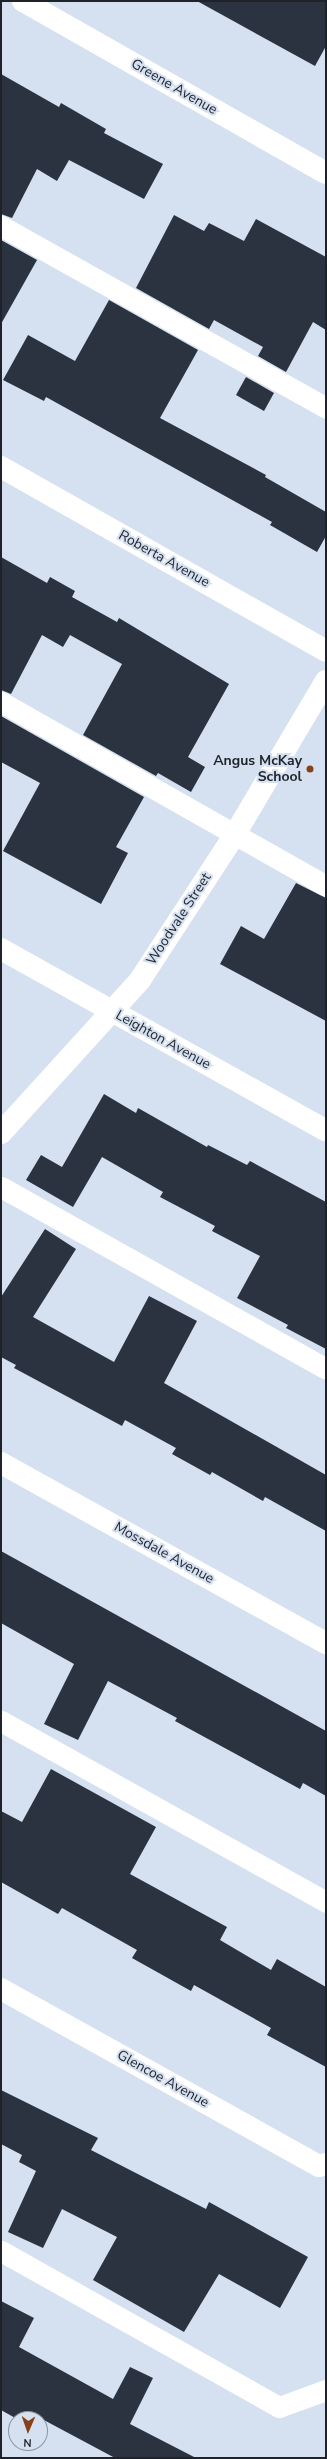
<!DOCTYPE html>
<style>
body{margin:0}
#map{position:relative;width:327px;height:2459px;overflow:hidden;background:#d5e0f0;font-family:"Nunito Sans",sans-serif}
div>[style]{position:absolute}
.building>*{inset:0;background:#2a333f}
.lane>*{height:21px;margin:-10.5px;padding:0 10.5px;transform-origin:10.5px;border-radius:10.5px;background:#fff}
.street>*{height:22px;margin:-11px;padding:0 11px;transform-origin:11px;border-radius:11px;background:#fff}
.dots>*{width:11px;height:11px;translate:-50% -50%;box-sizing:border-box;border:2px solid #d5e0f0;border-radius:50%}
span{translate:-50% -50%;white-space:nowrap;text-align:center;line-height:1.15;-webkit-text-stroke:4px #d5e0f0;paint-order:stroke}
.street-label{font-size:14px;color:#1f2329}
.poi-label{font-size:14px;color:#1f2329;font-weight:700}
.right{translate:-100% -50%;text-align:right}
.frame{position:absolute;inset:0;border:2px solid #1f2329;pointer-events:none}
.north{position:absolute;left:8px;top:2411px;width:40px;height:40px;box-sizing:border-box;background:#d5e0f0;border:1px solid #8c94a0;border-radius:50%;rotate:182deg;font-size:11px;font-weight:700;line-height:16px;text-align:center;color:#1f2329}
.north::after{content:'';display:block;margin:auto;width:14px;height:18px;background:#86401a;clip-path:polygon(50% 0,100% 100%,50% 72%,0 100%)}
</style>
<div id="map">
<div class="building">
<i style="clip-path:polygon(197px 1px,326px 1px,326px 46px,315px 66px)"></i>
<i style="clip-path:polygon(1px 74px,59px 107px,61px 103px,106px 129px,104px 133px,163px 164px,144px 199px,69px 160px,57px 181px,37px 169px,12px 218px,1px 214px)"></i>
<i style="clip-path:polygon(174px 215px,204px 231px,209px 223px,244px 241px,256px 219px,326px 257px,326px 330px,313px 322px,286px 372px,258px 356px,263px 347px,214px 320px,209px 329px,136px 288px)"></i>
<i style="clip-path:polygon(1px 240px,37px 260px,1px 324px)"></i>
<i style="clip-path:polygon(109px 300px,198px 350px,160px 418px,266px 475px,265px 477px,326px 512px,326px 536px,317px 552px,270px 525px,272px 522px,46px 397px,44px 401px,3px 380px,28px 335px,75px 361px)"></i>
<i style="clip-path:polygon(246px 377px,274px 393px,264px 411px,236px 395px)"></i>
<i style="clip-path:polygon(1px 557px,47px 583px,50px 577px,75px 591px,72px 597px,117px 622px,119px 618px,229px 684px,188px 757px,205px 767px,191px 792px,158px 773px,156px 776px,83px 735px,122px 664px,70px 635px,63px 647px,42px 635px,11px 694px,1px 690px)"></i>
<i style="clip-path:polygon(1px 716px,144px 797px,116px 847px,128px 853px,101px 904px,3px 851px,40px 783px,1px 762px)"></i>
<i style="clip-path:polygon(296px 883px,326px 898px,326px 1021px,220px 964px,241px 926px,264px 939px)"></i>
<i style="clip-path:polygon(104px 1094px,136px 1113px,138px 1108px,207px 1147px,208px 1145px,247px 1165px,250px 1161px,326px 1202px,326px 1349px,286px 1328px,288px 1325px,237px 1298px,260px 1256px,212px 1231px,215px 1226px,160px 1197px,163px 1192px,102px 1157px,73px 1207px,26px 1180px,41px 1155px,62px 1167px)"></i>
<i style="clip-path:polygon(45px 1229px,76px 1249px,33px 1317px,114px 1362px,149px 1296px,197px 1321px,164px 1383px,326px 1475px,326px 1531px,265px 1497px,263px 1501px,212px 1472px,210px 1475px,172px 1454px,176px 1448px,125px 1420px,122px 1426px,14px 1368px,16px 1365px,1px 1357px,1px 1297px)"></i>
<i style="clip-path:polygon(1px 1551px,326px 1731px,326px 1796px,303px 1783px,300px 1789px,175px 1721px,177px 1718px,108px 1681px,78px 1740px,44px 1724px,74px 1664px,1px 1623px)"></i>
<i style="clip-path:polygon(51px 1769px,156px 1827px,130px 1874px,227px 1927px,220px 1940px,271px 1970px,277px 1959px,326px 1987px,326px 2067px,267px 2035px,271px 2028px,194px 1985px,191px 1991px,132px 1958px,137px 1950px,62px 1908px,58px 1914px,1px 1882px,1px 1811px,22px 1822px)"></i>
<i style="clip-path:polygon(1px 2090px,98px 2138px,91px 2150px,206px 2209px,209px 2202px,308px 2257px,280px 2308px,219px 2274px,184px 2332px,93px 2280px,117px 2237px,62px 2209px,43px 2248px,8px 2232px,36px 2171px,19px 2162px,22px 2155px,1px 2144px)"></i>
<i style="clip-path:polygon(1px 2301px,34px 2318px,19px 2347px,113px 2399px,130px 2367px,153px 2378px,130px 2424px,196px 2458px,115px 2458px,42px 2419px,17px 2419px,1px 2410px)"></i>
</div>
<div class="lane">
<i style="left:1px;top:226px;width:372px;rotate:29.2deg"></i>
<i style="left:1px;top:702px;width:373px;rotate:29.5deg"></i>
<i style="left:1px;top:1187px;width:372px;rotate:29.2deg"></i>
<i style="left:1px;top:1721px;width:372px;rotate:29.1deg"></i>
<i style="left:1px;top:2251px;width:319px;rotate:29.3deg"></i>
<i style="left:279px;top:2407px;width:50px;rotate:-19.9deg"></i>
</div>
<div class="street">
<i style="left:23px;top:1px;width:348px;rotate:29.6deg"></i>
<i style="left:1px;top:467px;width:373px;rotate:29.5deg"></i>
<i style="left:1px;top:949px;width:372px;rotate:29.2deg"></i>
<i style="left:1px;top:1133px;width:207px;rotate:-47.7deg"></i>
<i style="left:140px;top:980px;width:174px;rotate:-56.9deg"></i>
<i style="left:235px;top:834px;width:178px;rotate:-59.3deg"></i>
<i style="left:1px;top:1463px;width:372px;rotate:29deg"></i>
<i style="left:1px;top:1989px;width:364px;rotate:29.1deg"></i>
<i style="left:319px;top:2166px;width:7px;rotate:-16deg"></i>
</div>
<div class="dots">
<i style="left:310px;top:769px;background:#86401a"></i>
</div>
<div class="street-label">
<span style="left:174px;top:87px;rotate:30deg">Greene Avenue</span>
<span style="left:164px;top:559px;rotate:29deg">Roberta Avenue</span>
<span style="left:179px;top:919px;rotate:-57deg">Woodvale Street</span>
<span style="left:163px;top:1040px;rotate:29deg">Leighton Avenue</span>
<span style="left:164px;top:1553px;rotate:29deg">Mossdale Avenue</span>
<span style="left:163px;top:2079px;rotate:29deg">Glencoe Avenue</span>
</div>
<div class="poi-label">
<span class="right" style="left:302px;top:769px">Angus McKay<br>School</span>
</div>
<div class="frame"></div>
<div class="north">N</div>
</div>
